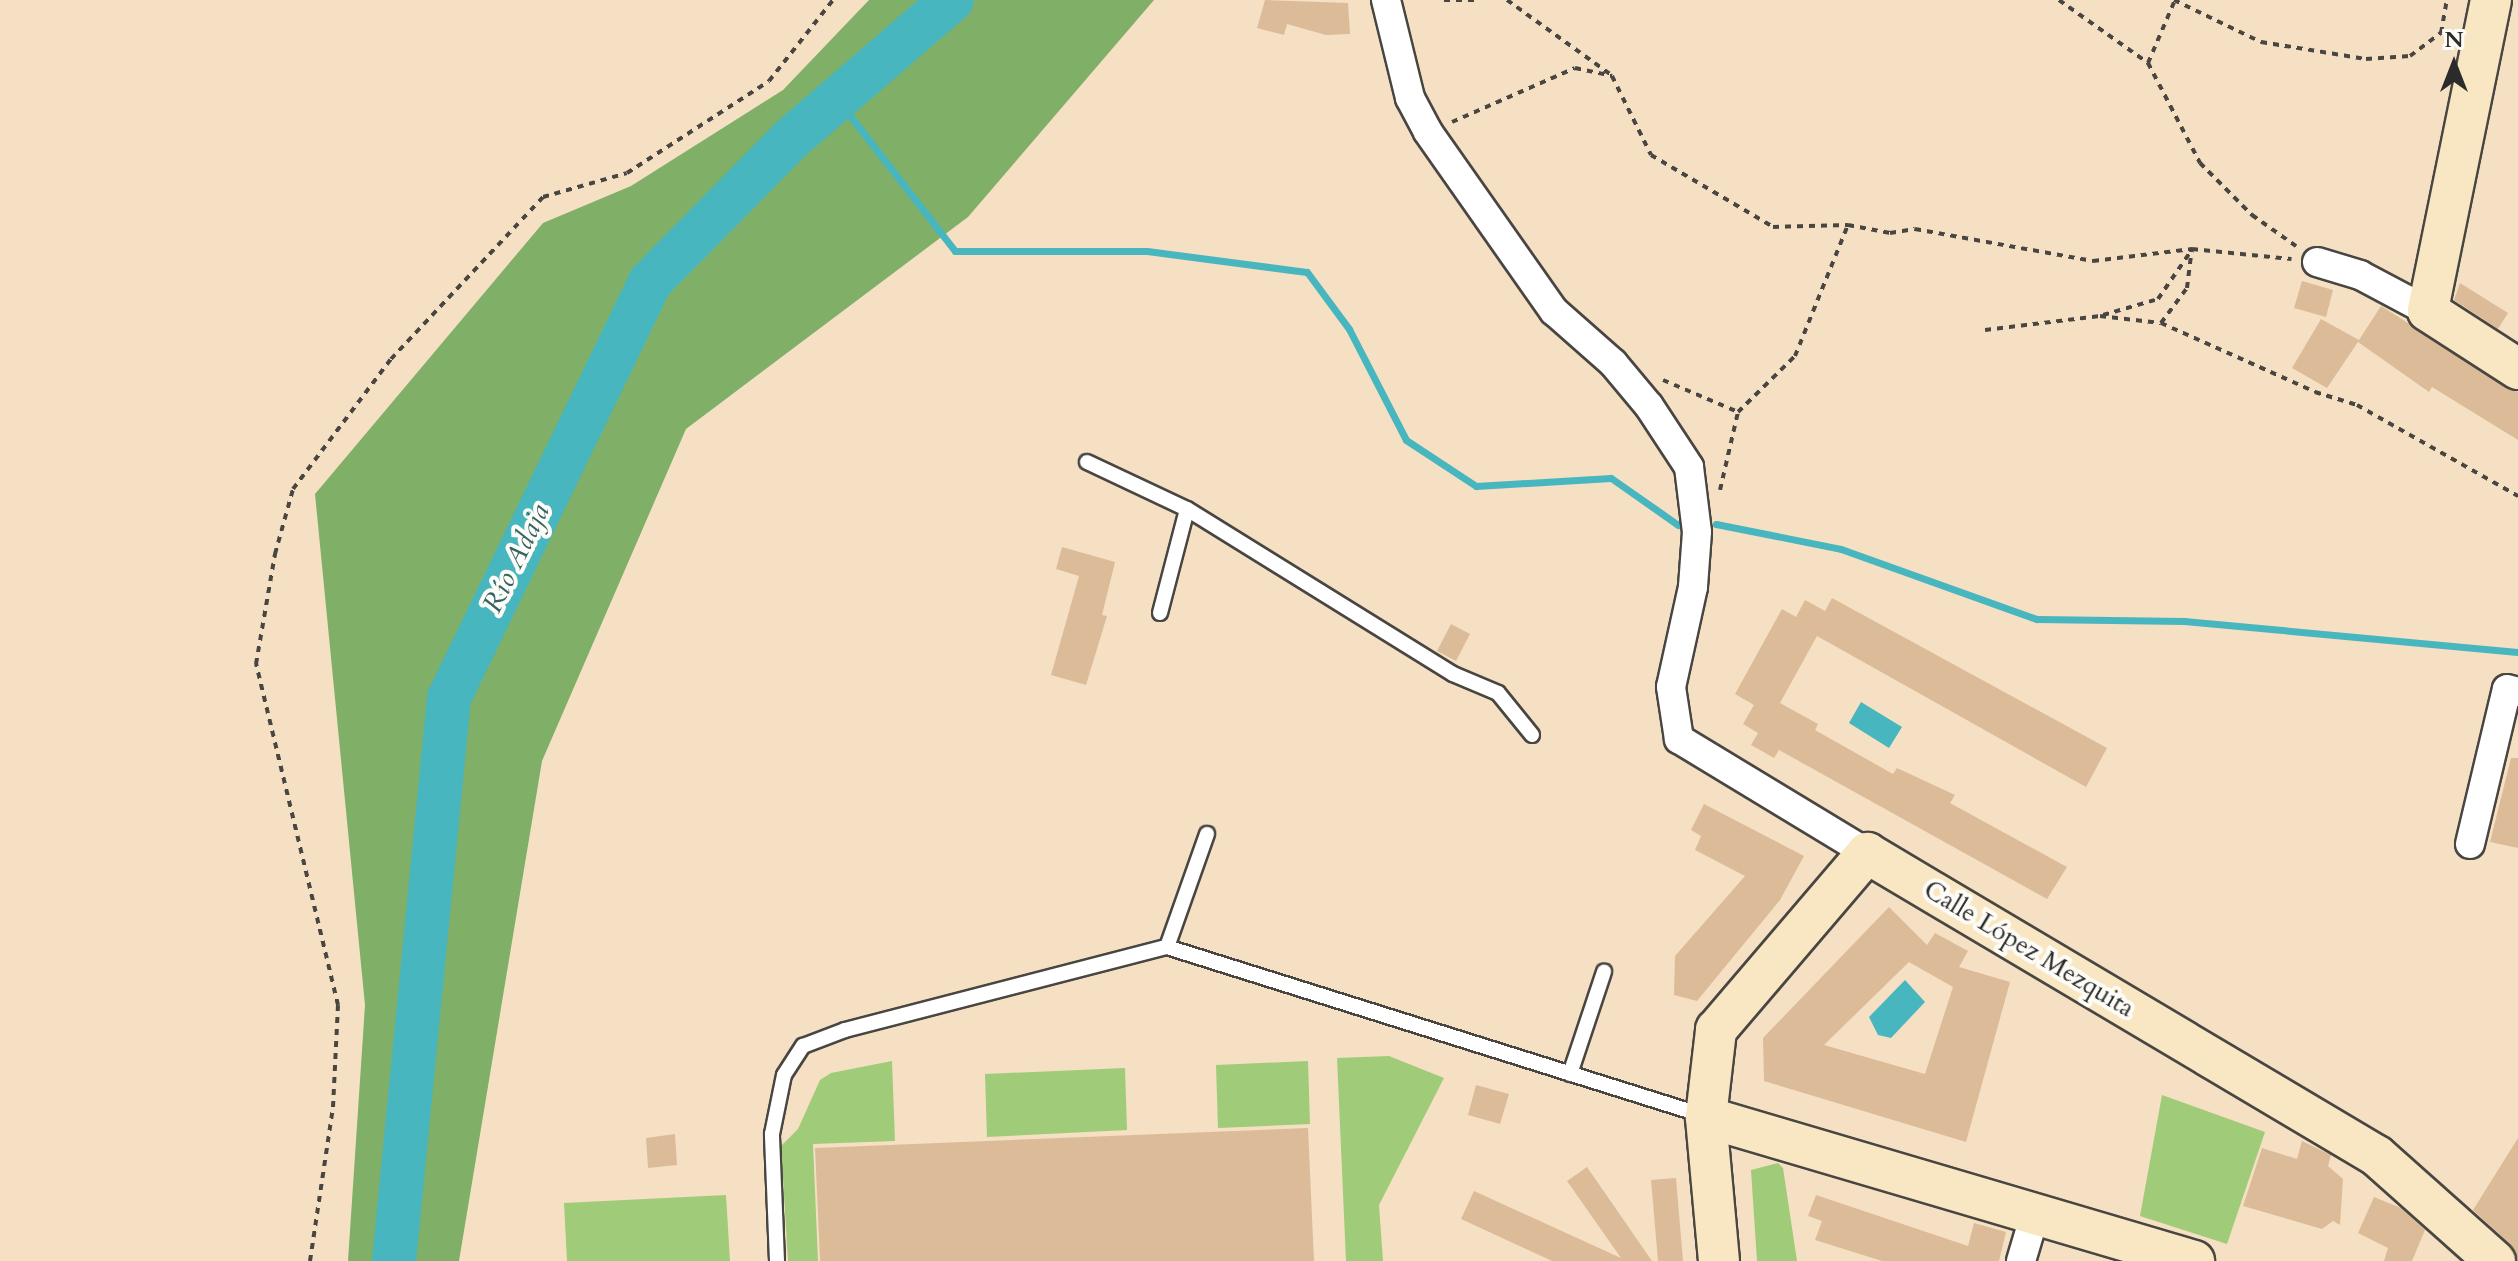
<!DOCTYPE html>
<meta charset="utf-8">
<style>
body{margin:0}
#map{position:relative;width:2518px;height:1261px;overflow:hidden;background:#f5e0c4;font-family:Cardo,serif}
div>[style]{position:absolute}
.green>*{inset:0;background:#a0cb78}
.forest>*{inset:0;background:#80af68}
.water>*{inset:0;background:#47b6bf}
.stream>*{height:7px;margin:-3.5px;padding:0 3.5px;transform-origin:3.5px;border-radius:3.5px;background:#47b6bf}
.river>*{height:44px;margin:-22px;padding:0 22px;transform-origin:22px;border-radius:22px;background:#47b6bf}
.building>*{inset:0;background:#dcbc98}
.path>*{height:4px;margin-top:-2px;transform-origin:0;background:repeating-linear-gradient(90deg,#494642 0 6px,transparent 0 12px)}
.roads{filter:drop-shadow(2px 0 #494642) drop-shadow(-2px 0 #494642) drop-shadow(0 2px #494642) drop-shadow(0 -2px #494642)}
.lane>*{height:14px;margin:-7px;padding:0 7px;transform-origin:7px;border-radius:7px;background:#fff}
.street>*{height:28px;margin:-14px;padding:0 14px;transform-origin:14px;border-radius:14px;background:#fff}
.secondary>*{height:40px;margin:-20px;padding:0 20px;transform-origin:20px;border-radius:20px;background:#f9e7c3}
span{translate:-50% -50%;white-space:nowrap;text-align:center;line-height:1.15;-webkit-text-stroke:8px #fdfcf7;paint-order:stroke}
.street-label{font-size:26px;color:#2b2b2b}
.water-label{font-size:28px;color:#366366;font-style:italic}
.north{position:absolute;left:2414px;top:24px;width:80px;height:80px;-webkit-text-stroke:6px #fdfcf7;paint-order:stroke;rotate:0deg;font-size:22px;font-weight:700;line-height:32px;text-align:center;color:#2b2b2b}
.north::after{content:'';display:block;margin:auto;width:28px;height:36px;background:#2b2b2b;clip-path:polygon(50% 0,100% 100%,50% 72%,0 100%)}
</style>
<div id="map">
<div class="green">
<i style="clip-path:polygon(1389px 1056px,1444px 1078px,1379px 1205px,1383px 1261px,1346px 1261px,1337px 1058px)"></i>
<i style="clip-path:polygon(892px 1061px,895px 1141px,813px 1144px,818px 1261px,788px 1261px,781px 1146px,798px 1129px,820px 1080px,831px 1073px)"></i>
<i style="clip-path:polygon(1308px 1061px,1310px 1124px,1218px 1128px,1216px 1065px)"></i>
<i style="clip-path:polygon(1125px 1068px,1127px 1130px,987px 1137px,985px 1074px)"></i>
<i style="clip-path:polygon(2162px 1095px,2265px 1132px,2227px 1244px,2140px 1216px)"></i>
<i style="clip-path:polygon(1778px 1163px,1783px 1168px,1797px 1261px,1757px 1261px,1751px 1170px)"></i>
<i style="clip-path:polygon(726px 1195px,730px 1261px,567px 1261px,564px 1203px)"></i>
</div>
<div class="forest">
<i style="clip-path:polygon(869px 0,1154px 0,968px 217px,686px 429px,542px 761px,459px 1261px,348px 1261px,365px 1005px,315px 494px,543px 223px,631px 186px,783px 90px)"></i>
</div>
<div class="water">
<i style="clip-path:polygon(1861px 702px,1902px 727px,1889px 748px,1849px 723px)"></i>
<i style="clip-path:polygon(1905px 980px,1925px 1002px,1891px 1038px,1878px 1035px,1869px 1017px)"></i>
</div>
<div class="stream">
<i style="left:837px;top:99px;width:192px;rotate:52.2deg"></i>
<i style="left:955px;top:251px;width:192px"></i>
<i style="left:1147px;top:251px;width:161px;rotate:7.5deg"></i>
<i style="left:1307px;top:272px;width:71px;rotate:53.6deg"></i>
<i style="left:1349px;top:329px;width:125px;rotate:62.8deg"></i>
<i style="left:1406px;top:440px;width:84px;rotate:33.3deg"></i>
<i style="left:1476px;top:486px;width:135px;rotate:-3.4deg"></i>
<i style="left:1611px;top:478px;width:82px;rotate:35deg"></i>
<i style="left:1716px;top:524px;width:127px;rotate:11.3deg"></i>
<i style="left:1841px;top:549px;width:208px;rotate:19.7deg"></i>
<i style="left:2037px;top:619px;width:147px;rotate:0.8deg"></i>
<i style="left:2184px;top:621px;width:335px;rotate:5.3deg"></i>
</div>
<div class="river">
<i style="left:394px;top:1261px;width:566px;rotate:-84.42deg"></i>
<i style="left:449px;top:698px;width:462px;rotate:-64.2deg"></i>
<i style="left:650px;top:282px;width:202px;rotate:-45.4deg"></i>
<i style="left:792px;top:138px;width:211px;rotate:-40.8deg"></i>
</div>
<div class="building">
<i style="clip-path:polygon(1265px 0,1348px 3px,1350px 34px,1326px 35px,1287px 24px,1284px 35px,1257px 28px)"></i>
<i style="clip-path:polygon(2302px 281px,2333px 290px,2326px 317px,2294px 308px)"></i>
<i style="clip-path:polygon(2460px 283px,2508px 313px,2498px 329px,2454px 300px)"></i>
<i style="clip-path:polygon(2381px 306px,2518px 392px,2518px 440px,2432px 387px,2429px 392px,2358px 342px,2327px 388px,2292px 368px,2321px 319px,2359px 340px)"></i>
<i style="clip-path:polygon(1062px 547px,1115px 562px,1102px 615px,1107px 616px,1086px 685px,1051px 675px,1079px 576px,1056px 569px)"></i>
<i style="clip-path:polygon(1832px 598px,2107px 748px,2086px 787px,1817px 636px,1780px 703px,1818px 724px,1815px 730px,1893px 774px,1897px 768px,1955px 795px,1950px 803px,2067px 867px,2047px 899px,1779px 750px,1774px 758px,1751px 745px,1758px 733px,1743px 724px,1754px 705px,1735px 694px,1782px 609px,1796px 617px,1805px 600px,1825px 611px)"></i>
<i style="clip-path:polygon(1451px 624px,1470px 634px,1456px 661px,1437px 651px)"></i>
<i style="clip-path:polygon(2511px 758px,2518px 758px,2518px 848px,2490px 842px)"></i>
<i style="clip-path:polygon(1704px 804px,1804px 856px,1780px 900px,1697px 1001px,1674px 995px,1675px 956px,1745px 876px,1695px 850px,1701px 836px,1691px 830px)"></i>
<i style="clip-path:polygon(evenodd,1889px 907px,1927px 945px,1935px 933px,1968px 951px,1959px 967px,2010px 982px,1966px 1142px,1764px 1081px,1763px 1038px,1889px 907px,1909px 962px,1953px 987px,1925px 1074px,1824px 1045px,1909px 962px)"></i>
<i style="clip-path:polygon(1476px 1085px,1509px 1094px,1500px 1124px,1468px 1115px)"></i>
<i style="clip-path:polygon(1308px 1128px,1314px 1261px,820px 1261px,815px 1148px)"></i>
<i style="clip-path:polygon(675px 1134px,677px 1165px,648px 1168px,646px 1138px)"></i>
<i style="clip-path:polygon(2518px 1138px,2518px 1258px,2510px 1244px,2473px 1210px)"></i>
<i style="clip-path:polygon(2302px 1141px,2331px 1155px,2328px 1166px,2343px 1179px,2340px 1225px,2333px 1221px,2322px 1229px,2243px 1206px,2262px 1148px,2297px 1159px)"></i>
<i style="clip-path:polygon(1587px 1167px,1652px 1261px,1552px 1261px,1461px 1219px,1474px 1191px,1621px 1258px,1567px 1181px)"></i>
<i style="clip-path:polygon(1676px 1178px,1683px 1261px,1658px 1261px,1651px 1180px)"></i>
<i style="clip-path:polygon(1816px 1195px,1968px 1246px,1974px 1223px,2006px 1232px,1999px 1261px,1882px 1261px,1815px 1240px,1822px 1221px,1808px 1216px)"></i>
<i style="clip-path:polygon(2374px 1197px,2401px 1208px,2425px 1230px,2412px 1261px,2384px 1261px,2388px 1248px,2358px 1233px)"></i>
</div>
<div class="path">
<i style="left:1444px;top:0;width:34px"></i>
<i style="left:1507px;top:0;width:127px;rotate:35.7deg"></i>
<i style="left:2059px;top:0;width:109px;rotate:35.3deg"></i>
<i style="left:2148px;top:63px;width:113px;rotate:62.5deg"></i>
<i style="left:2200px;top:163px;width:74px;rotate:45deg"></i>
<i style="left:2252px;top:215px;width:54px;rotate:35.2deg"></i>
<i style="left:2174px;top:0;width:97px;rotate:25.8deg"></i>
<i style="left:2261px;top:42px;width:106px;rotate:9.2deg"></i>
<i style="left:2366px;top:59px;width:44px;rotate:-3.9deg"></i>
<i style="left:2410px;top:56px;width:39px;rotate:-37deg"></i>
<i style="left:2441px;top:33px;width:34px;rotate:-80deg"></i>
<i style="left:2148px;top:63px;width:69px;rotate:-66.8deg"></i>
<i style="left:1452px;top:122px;width:134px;rotate:-23.7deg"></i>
<i style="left:1575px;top:68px;width:38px;rotate:12deg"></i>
<i style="left:1612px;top:76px;width:88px;rotate:63.7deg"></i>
<i style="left:1651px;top:155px;width:142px;rotate:30.5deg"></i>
<i style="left:1773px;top:227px;width:75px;rotate:-1.5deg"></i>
<i style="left:2103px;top:315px;width:57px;rotate:-16.2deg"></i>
<i style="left:2158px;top:299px;width:58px;rotate:-55.5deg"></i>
<i style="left:2161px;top:323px;width:169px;rotate:24.1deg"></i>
<i style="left:2315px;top:392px;width:44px;rotate:17.2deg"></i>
<i style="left:2357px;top:405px;width:185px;rotate:29.5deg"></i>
<i style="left:1985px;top:330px;width:116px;rotate:-6.9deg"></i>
<i style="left:2100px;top:316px;width:61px;rotate:6.5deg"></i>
<i style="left:2161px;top:323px;width:44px;rotate:-53.4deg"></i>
<i style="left:2187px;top:288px;width:39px;rotate:-83deg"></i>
<i style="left:2192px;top:249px;width:100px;rotate:5.8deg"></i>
<i style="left:1663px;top:380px;width:82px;rotate:23.1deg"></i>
<i style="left:1720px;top:490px;width:80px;rotate:-77deg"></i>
<i style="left:1738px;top:412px;width:80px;rotate:-44.5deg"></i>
<i style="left:1795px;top:356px;width:141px;rotate:-68deg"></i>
<i style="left:1848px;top:225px;width:43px;rotate:10.8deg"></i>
<i style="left:1890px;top:233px;width:25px;rotate:-9deg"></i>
<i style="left:1915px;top:229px;width:181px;rotate:10.2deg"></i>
<i style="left:2093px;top:261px;width:100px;rotate:-6.9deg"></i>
<i style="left:310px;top:1261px;width:156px;rotate:-81.5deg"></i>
<i style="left:333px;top:1107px;width:102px;rotate:-87.2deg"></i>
<i style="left:338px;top:1005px;width:351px;rotate:-103.5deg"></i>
<i style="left:256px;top:664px;width:112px;rotate:-80.2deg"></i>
<i style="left:275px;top:554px;width:67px;rotate:-74.5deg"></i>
<i style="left:293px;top:489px;width:163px;rotate:-53deg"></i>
<i style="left:391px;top:359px;width:222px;rotate:-46.8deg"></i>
<i style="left:543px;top:197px;width:87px;rotate:-15.9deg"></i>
<i style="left:627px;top:173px;width:169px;rotate:-32.9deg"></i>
<i style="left:769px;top:81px;width:103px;rotate:-51.7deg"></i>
</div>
<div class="roads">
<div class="lane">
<i style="left:1087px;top:462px;width:110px;rotate:25.2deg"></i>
<i style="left:1187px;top:509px;width:313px;rotate:31.8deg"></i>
<i style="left:1453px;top:674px;width:49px;rotate:22.9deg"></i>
<i style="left:1498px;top:693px;width:54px;rotate:51deg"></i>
<i style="left:1160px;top:613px;width:107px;rotate:-75.4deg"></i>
<i style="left:1167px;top:947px;width:120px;rotate:-70.5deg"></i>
<i style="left:1570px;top:1074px;width:108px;rotate:-71.6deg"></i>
<i style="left:777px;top:1261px;width:127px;rotate:-92.3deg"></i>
<i style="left:772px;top:1134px;width:60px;rotate:-78.5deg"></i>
<i style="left:784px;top:1075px;width:35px;rotate:-57deg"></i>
<i style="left:803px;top:1046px;width:45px;rotate:-20.9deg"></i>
<i style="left:845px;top:1030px;width:333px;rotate:-14.5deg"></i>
<i style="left:1167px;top:947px;width:561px;rotate:17.43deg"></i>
</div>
<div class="street">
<i style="left:1386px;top:0;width:101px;rotate:76.2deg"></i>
<i style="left:1410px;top:98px;width:38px;rotate:62deg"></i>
<i style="left:1428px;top:132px;width:219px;rotate:54.9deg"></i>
<i style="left:1554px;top:311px;width:79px;rotate:41.4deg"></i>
<i style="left:1613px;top:363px;width:56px;rotate:50.1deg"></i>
<i style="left:1649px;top:406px;width:73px;rotate:56.7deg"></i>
<i style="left:1689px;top:467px;width:65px;rotate:83deg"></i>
<i style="left:1697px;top:532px;width:55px;rotate:94.2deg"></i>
<i style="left:1693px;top:587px;width:102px;rotate:102.4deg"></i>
<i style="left:1671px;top:687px;width:53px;rotate:81.3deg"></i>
<i style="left:1679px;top:739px;width:220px;rotate:31.2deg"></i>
<i style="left:2317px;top:262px;width:45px;rotate:16.8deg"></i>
<i style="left:2360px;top:275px;width:77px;rotate:27.9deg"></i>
<i style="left:2470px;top:844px;width:159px;rotate:-76.6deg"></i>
<i style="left:2507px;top:689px;width:11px;rotate:15deg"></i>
<i style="left:2021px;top:1261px;width:49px;rotate:-73.4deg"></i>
</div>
<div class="secondary">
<i style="left:2491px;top:0;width:317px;rotate:101.5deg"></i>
<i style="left:2428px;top:311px;width:107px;rotate:32.8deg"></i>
<i style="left:1706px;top:1117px;width:509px;rotate:16.44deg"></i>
<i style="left:1719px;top:1261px;width:145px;rotate:-95.2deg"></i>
<i style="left:1706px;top:1117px;width:88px;rotate:-83.4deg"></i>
<i style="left:1716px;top:1030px;width:233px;rotate:-49.5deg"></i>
<i style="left:1867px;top:853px;width:593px;rotate:30.72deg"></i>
<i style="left:2377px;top:1156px;width:158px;rotate:41.7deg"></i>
</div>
</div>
<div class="street-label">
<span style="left:2029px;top:949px;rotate:31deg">Calle López Mezquita</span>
</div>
<div class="water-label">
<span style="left:516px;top:558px;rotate:-64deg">Río Adaja</span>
</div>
<div class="north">N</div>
</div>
